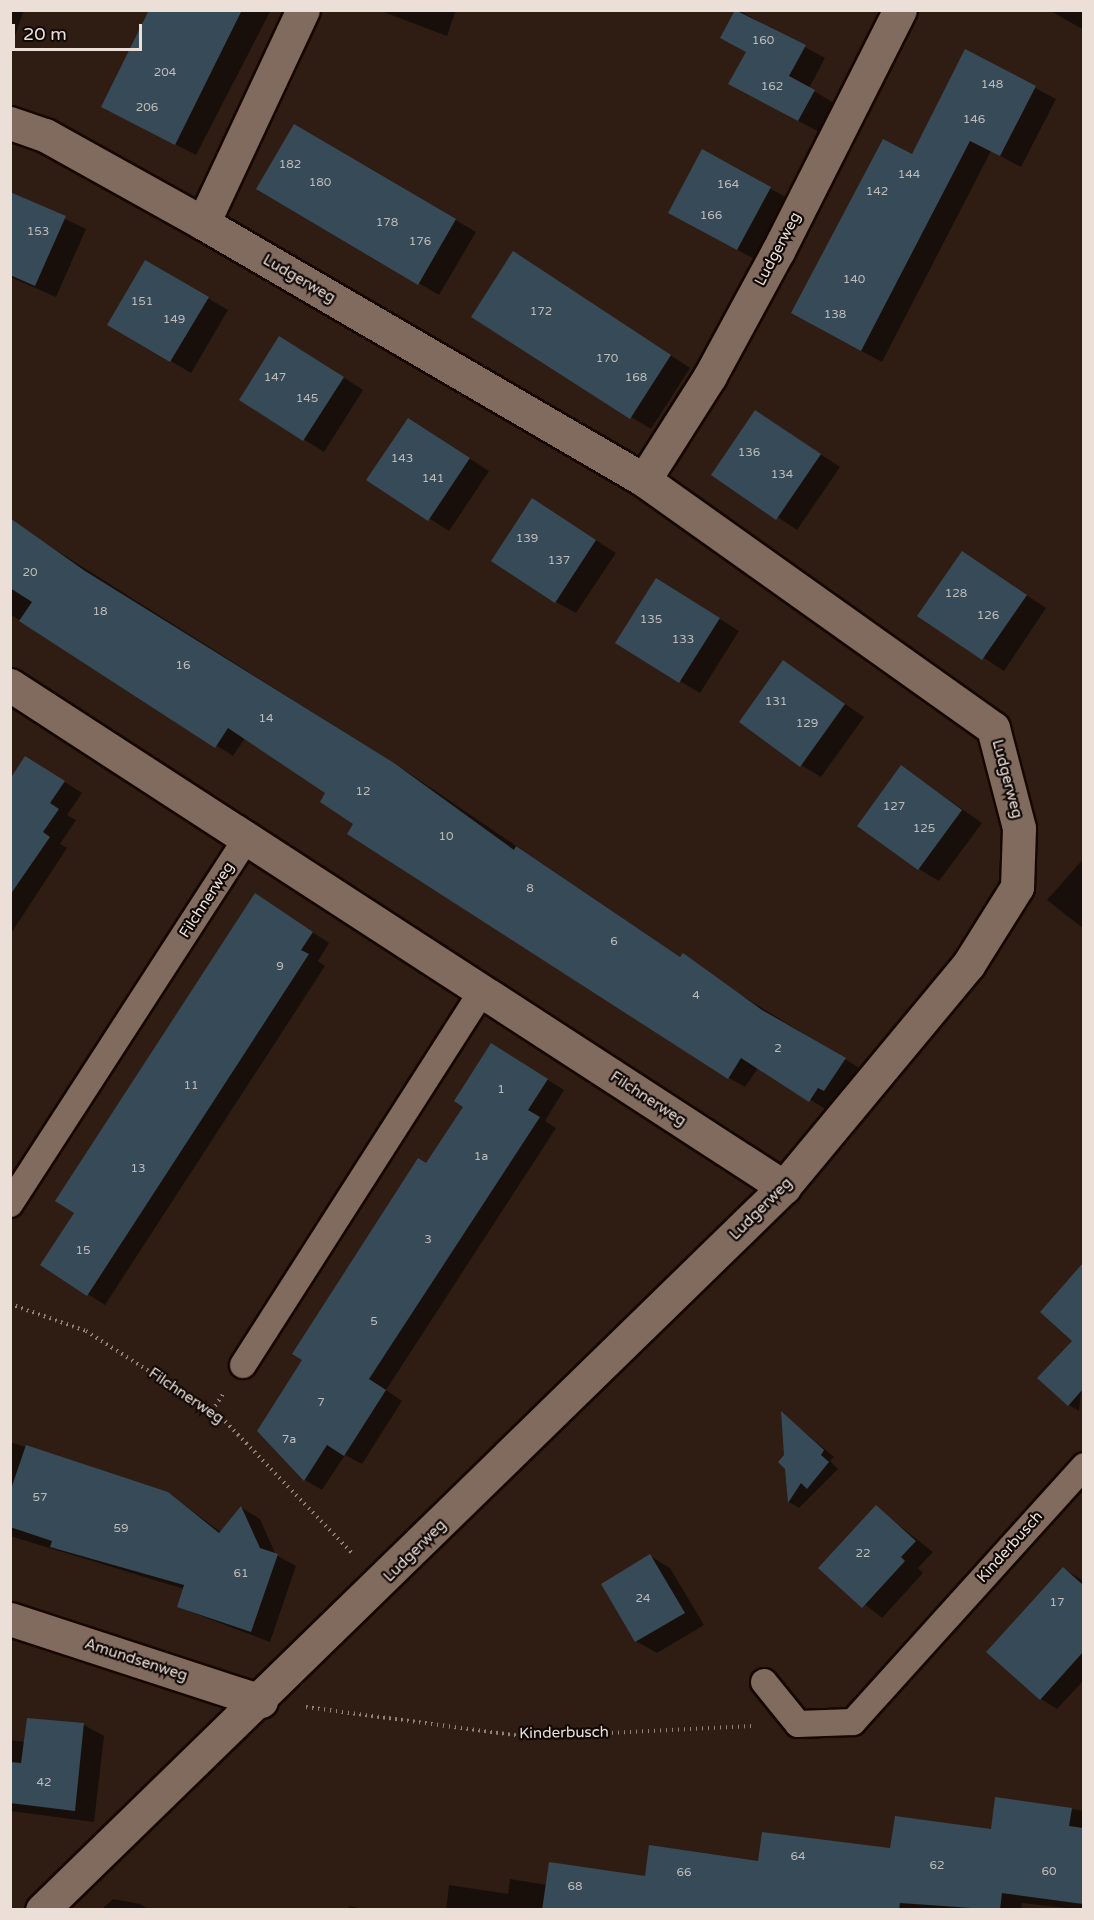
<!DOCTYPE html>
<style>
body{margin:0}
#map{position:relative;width:1094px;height:1920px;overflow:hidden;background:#2f1d13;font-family:"Varela Round",sans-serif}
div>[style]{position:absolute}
.shadow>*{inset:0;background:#0007}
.building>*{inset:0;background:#364a57}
.path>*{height:4px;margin-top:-2px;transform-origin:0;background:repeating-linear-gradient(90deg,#908178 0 1.5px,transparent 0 6px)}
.roads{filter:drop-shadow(2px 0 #160701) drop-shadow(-2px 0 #160701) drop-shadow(0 2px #160701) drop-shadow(0 -2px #160701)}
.service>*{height:26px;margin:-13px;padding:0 13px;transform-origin:13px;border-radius:13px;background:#816b5f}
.minor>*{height:33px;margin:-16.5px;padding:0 16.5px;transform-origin:16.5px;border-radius:16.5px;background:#816b5f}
span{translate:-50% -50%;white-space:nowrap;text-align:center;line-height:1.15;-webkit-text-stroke:4.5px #110906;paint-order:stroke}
.number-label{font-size:12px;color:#bebab8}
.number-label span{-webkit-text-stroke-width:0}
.street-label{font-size:15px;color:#ecdfd8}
.frame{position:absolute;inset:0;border:12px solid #ecdfd8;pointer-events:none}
.scale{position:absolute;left:12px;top:24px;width:130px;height:27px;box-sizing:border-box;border:3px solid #ecdfd8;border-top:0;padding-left:8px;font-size:18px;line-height:21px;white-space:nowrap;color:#ecdfd8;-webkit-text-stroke:4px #110906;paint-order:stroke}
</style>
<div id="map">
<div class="shadow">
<i style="clip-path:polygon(10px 10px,24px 10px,10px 50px)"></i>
<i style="clip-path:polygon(152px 10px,271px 10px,196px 155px,124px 118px)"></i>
<i style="clip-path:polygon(378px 10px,456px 10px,447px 36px)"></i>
<i style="clip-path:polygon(738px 10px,825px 58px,809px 88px,834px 103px,819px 132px,751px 95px,748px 52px,722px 37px)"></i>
<i style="clip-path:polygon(1049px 10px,1084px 10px,1084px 30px)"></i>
<i style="clip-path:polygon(966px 51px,1056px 99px,1021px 167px,991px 151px,882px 362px,813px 325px,912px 156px)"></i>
<i style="clip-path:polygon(295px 126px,476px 232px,439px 295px,258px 189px)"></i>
<i style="clip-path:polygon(702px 152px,791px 200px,758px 261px,690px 224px)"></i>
<i style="clip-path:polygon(10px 193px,86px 229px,56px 297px,10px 277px)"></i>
<i style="clip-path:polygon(513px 253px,690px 368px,651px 429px,631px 417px)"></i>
<i style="clip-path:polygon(146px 262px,228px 310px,191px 373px,109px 324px)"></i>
<i style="clip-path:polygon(300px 349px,363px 390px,324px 452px,241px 400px)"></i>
<i style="clip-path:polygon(756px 412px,840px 467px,797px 530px,714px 474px)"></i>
<i style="clip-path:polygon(428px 432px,489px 471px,449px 531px,368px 479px)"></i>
<i style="clip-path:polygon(533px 500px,616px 553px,576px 613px,556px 602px)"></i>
<i style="clip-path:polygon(10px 521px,412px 775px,681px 958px,861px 1069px,827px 1110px,758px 1068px,745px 1087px,729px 1078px,355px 823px,327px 793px,245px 738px,233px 756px,10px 614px)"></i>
<i style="clip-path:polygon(963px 553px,1046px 608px,1004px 671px,919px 615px)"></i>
<i style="clip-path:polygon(677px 592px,739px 631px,700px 693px,680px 681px)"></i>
<i style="clip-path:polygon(784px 662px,864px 717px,821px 777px,801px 765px)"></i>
<i style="clip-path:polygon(902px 767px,982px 823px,939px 881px,919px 869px)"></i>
<i style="clip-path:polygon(43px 768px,82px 793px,67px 815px,76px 820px,60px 844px,67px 848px,10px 935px,10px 778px)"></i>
<i style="clip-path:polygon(1084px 858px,1084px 929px,1047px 900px)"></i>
<i style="clip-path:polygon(272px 905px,329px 943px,318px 961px,325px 966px,105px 1305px,42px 1265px)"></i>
<i style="clip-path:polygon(509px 1055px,564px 1090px,545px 1121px,556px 1128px,386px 1390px,402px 1401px,362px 1464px,345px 1455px,322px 1490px,305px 1480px,259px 1431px,427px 1165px)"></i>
<i style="clip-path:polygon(1084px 1266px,1084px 1349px,1042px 1312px)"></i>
<i style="clip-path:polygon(1077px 1354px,1084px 1360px,1079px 1411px,1069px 1405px)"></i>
<i style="clip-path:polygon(783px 1414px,834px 1457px,830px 1461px,838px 1469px,799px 1508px,789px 1502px)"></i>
<i style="clip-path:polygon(10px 1442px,168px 1493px,222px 1533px,242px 1508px,260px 1519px,276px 1555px,296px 1566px,270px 1642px,178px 1607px,184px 1589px,10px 1536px)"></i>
<i style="clip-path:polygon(876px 1507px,933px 1552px,918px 1568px,923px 1573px,882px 1618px,820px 1568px)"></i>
<i style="clip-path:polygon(650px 1556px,670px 1568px,704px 1625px,657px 1653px,636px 1641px)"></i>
<i style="clip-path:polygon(1064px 1569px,1084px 1581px,1084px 1680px,1057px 1709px,1041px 1699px)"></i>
<i style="clip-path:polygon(28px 1720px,84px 1725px,104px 1736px,94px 1822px,10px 1811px,10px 1740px,25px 1742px)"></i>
<i style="clip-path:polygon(997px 1798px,1084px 1811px,1084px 1910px,1022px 1903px,1021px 1910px,446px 1910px,449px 1885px,508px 1894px,510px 1879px,547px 1885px,646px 1877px,892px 1850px,992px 1830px)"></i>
<i style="clip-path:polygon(113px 1899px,140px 1904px,150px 1910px,101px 1910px)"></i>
<i style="clip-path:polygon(349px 1906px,369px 1910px,348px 1910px)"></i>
</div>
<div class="building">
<i style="clip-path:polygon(149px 10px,242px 10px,175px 145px,101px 107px)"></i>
<i style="clip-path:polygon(735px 10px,806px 45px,789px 76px,815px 90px,798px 121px,728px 84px,746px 52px,720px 38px)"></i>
<i style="clip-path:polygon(965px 49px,1036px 86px,1000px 156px,970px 141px,861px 351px,791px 313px,883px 139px,912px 154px)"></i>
<i style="clip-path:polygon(294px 124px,456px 219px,418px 285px,256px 189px)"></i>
<i style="clip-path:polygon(702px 149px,771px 187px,737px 250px,668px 213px)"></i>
<i style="clip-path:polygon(10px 192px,66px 216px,35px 286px,10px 275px)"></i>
<i style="clip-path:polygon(513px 251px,671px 355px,630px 419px,471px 317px)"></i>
<i style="clip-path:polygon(145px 260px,209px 297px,170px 362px,107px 325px)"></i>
<i style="clip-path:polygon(279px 336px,344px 377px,303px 441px,239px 400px)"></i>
<i style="clip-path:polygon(755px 410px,821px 454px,776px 520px,711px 475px)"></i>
<i style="clip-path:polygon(408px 418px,470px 458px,428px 521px,366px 480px)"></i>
<i style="clip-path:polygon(532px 498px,596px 540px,555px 603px,491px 561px)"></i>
<i style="clip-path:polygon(10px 518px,85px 571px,394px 763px,514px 850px,516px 846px,680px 957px,683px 953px,762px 1010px,846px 1058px,824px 1091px,818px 1088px,809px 1102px,741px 1058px,728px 1079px,347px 834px,353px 824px,320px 802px,325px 793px,228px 728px,215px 748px,19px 621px,32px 602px,10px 588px)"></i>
<i style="clip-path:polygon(962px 551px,1027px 595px,982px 660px,917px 616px)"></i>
<i style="clip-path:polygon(656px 578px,720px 618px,679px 683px,615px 643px)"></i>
<i style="clip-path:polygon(783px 660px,845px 704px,800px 767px,739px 722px)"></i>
<i style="clip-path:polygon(25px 756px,65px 781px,50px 803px,59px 809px,43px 832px,50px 837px,10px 895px,10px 779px)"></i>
<i style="clip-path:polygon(901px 765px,962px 810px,918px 870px,857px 826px)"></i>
<i style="clip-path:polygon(255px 893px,313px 932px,301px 950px,309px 954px,87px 1296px,40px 1265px,74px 1213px,55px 1201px)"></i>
<i style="clip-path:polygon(491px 1043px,548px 1079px,528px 1110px,540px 1117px,369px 1379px,386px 1390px,344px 1456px,327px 1445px,304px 1481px,257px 1431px,302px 1360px,292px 1354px,418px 1158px,426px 1163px,463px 1107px,454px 1101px)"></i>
<i style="clip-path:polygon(1083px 1263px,1083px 1389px,1068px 1406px,1037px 1378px,1072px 1341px,1040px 1312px)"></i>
<i style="clip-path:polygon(781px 1411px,824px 1450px,821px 1455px,829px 1462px,807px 1489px,801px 1483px,788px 1503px,785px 1469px,778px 1462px,784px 1455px)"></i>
<i style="clip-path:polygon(26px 1445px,168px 1492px,219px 1533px,241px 1506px,260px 1548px,278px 1554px,251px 1632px,177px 1607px,184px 1585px,50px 1547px,52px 1541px,10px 1527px,10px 1492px)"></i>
<i style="clip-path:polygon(876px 1505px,916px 1541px,901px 1557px,905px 1561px,862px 1608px,818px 1568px)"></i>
<i style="clip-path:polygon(650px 1554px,685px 1613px,635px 1642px,601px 1584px)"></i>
<i style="clip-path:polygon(1063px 1567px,1083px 1585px,1083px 1652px,1040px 1700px,986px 1652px)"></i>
<i style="clip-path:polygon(27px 1718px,84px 1723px,75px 1811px,10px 1803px,10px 1762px,21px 1763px)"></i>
<i style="clip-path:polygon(995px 1797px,1072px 1808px,1069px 1826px,1083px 1828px,1083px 1904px,1002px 1893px,1000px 1910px,900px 1903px,899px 1910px,542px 1910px,549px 1862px,645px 1876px,649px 1845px,758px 1861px,762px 1832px,890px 1848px,895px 1816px,991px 1829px)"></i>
</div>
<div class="path">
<i style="left:10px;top:1304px;width:81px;rotate:19.6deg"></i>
<i style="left:86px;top:1331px;width:160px;rotate:32.5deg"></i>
<i style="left:221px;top:1417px;width:189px;rotate:46.1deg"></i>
<i style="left:212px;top:1411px;width:20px;rotate:-57deg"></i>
<i style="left:306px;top:1707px;width:224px;rotate:7.7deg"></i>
<i style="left:528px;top:1737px;width:224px;rotate:-2.8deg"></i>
</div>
<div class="roads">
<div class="service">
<i style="left:10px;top:1204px;width:436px;rotate:-57.1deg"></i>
<i style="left:243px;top:1365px;width:444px;rotate:-57.4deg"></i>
<i style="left:764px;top:1682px;width:54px;rotate:51deg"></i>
<i style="left:798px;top:1724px;width:55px;rotate:-2.1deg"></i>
<i style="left:853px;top:1722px;width:345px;rotate:-47.9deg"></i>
</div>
<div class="minor">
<i style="left:10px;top:123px;width:37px;rotate:19deg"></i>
<i style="left:45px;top:135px;width:181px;rotate:29.1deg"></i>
<i style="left:203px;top:223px;width:510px;rotate:30.23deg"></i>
<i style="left:644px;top:480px;width:428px;rotate:35.4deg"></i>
<i style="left:993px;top:728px;width:103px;rotate:75.4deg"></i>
<i style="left:1019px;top:828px;width:59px;rotate:91.9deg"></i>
<i style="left:1017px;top:887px;width:92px;rotate:122.1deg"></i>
<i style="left:968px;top:965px;width:288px;rotate:129.7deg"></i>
<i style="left:784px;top:1187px;width:1036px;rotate:135.74deg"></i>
<i style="left:203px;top:223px;width:235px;rotate:-64.9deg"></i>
<i style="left:644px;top:480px;width:123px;rotate:-57.6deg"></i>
<i style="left:710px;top:376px;width:142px;rotate:-61.5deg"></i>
<i style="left:778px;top:251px;width:270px;rotate:-63.2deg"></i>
<i style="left:10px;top:685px;width:923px;rotate:32.97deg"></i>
<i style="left:10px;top:1619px;width:264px;rotate:18.1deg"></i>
</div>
</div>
<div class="number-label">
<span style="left:763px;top:41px">160</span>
<span style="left:165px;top:73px">204</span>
<span style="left:992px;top:85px">148</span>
<span style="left:772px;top:87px">162</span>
<span style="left:147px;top:108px">206</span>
<span style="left:974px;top:120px">146</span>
<span style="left:290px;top:165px">182</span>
<span style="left:909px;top:175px">144</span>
<span style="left:320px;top:183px">180</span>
<span style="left:728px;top:185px">164</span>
<span style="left:877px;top:192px">142</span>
<span style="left:711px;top:216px">166</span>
<span style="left:387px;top:223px">178</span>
<span style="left:38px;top:232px">153</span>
<span style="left:420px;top:242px">176</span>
<span style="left:854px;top:280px">140</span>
<span style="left:142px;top:302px">151</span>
<span style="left:541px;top:312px">172</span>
<span style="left:835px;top:315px">138</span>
<span style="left:174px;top:320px">149</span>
<span style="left:607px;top:359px">170</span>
<span style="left:275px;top:378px">147</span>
<span style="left:636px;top:378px">168</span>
<span style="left:307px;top:399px">145</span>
<span style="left:749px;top:453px">136</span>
<span style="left:402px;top:459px">143</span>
<span style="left:782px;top:475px">134</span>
<span style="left:433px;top:479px">141</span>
<span style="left:527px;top:539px">139</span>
<span style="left:559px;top:561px">137</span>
<span style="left:30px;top:573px">20</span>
<span style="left:956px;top:594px">128</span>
<span style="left:100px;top:612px">18</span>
<span style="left:988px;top:616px">126</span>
<span style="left:651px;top:620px">135</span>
<span style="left:683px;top:640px">133</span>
<span style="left:183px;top:666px">16</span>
<span style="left:776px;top:702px">131</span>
<span style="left:266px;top:719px">14</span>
<span style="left:807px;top:724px">129</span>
<span style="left:363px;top:792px">12</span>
<span style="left:894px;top:807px">127</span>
<span style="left:924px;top:829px">125</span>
<span style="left:446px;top:837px">10</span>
<span style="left:530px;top:889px">8</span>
<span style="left:614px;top:942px">6</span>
<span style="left:280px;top:967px">9</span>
<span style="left:696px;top:996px">4</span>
<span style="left:778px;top:1049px">2</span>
<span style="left:191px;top:1086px">11</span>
<span style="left:501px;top:1090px">1</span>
<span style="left:481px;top:1157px">1a</span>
<span style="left:138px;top:1169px">13</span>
<span style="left:428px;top:1240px">3</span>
<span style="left:83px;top:1251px">15</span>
<span style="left:374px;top:1322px">5</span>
<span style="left:321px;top:1403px">7</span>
<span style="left:289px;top:1440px">7a</span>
<span style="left:40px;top:1498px">57</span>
<span style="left:121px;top:1529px">59</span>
<span style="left:863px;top:1554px">22</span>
<span style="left:241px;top:1574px">61</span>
<span style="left:643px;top:1599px">24</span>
<span style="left:1057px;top:1603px">17</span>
<span style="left:44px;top:1783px">42</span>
<span style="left:798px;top:1857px">64</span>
<span style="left:937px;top:1866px">62</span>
<span style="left:1049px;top:1872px">60</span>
<span style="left:684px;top:1873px">66</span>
<span style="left:575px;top:1887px">68</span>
</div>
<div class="street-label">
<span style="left:778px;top:249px;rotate:-62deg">Ludgerweg</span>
<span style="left:299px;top:279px;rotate:30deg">Ludgerweg</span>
<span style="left:1007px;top:779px;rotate:75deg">Ludgerweg</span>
<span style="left:207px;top:900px;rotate:-57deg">Filchnerweg</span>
<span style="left:648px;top:1099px;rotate:33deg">Filchnerweg</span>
<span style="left:761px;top:1209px;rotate:-45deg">Ludgerweg</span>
<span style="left:186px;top:1396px;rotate:34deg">Filchnerweg</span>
<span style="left:1010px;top:1547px;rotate:-48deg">Kinderbusch</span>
<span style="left:415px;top:1551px;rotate:-45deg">Ludgerweg</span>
<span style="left:136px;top:1660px;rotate:18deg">Amundsenweg</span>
<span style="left:564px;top:1733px;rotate:-1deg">Kinderbusch</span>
</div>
<div class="frame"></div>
<div class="scale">20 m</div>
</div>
